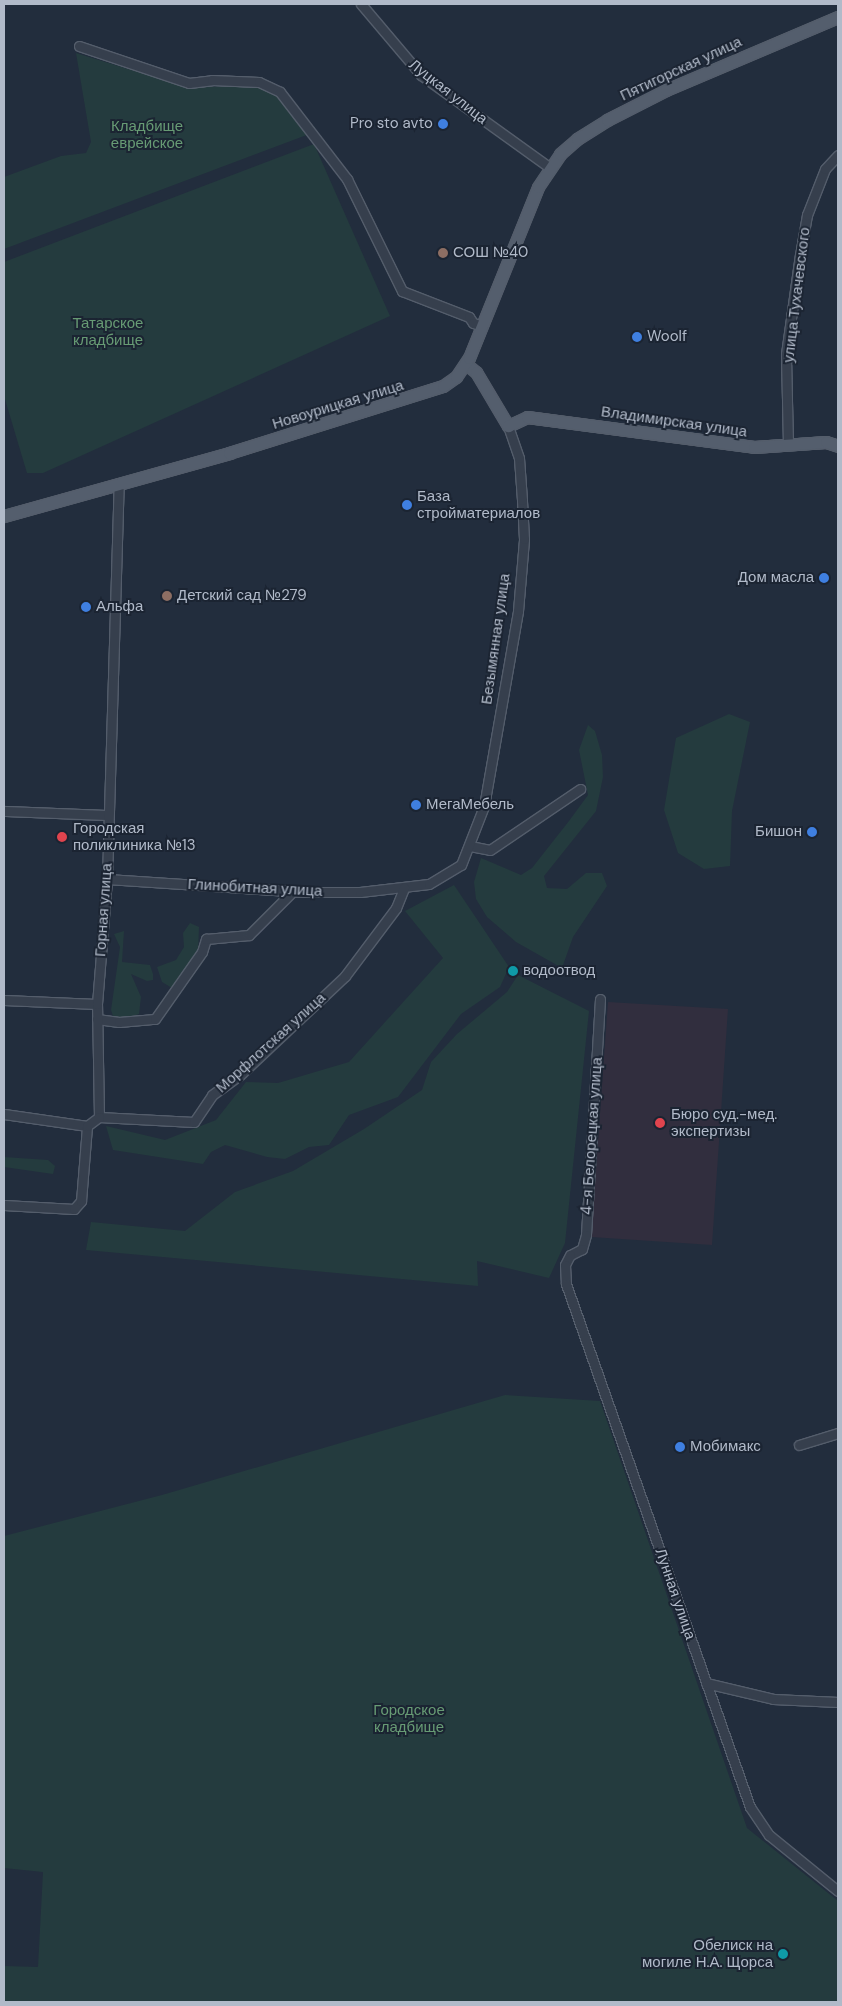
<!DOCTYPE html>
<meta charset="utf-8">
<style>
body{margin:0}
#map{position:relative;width:842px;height:2006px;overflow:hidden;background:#222d3d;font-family:"DM Sans",sans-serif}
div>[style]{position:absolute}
.medical>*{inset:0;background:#312e3e}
.green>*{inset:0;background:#243b3e}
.roads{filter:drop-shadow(1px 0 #545d6b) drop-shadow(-1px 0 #545d6b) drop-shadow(0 1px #545d6b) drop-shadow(0 -1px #545d6b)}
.minor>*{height:9px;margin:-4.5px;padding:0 4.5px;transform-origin:4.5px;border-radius:4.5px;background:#363f4d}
.major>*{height:11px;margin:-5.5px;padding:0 5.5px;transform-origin:5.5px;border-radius:5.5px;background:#545e6d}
.dots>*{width:14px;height:14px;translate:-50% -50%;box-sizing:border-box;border:2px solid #1b2432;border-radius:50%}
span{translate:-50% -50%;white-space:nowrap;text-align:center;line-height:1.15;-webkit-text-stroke:4px #1b2432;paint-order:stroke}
.street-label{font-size:15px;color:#b1bac9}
.poi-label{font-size:15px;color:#b1bac9}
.right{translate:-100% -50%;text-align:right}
.left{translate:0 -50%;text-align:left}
.park-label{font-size:15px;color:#679b74}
.frame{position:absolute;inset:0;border:5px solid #b1bac9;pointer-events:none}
</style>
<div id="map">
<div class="medical">
<i style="clip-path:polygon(608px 1002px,728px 1009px,712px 1245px,591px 1237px)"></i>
</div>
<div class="green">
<i style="clip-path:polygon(76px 53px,190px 88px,244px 85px,270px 90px,312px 133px,4px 249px,4px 177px,61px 156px,86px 153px,91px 142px)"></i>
<i style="clip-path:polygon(314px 144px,390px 316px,43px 473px,27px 473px,4px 396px,4px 262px)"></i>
<i style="clip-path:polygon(729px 714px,750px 722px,732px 811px,730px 866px,704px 869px,678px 853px,664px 810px,676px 738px)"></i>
<i style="clip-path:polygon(588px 725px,595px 731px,602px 755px,603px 777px,596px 811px,544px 876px,547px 888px,567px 889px,586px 873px,602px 873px,607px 886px,573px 937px,562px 968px,516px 942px,487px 917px,476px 899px,474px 882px,481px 858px,521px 875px,532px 868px,569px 821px,588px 795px,579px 750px)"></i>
<i style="clip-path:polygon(454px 885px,509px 967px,500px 987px,461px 1014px,398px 1097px,349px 1115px,329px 1145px,309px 1147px,285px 1159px,267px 1157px,225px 1145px,211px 1152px,203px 1164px,113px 1150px,106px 1126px,165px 1140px,216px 1120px,246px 1082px,278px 1083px,349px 1062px,443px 958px,405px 911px)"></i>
<i style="clip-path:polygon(190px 923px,199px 927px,198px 953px,172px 988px,162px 982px,157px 967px,176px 960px,184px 947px,183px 933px)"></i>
<i style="clip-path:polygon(124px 931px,122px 962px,150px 965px,153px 974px,153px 980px,147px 981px,131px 974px,141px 997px,139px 1014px,115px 1022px,111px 1010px,120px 947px,114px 934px)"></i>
<i style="clip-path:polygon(518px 975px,589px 1011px,565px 1243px,549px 1278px,477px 1261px,478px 1286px,86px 1250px,91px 1222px,185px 1231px,235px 1192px,293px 1171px,364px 1129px,422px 1090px,431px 1062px,457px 1034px,507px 992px)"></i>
<i style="clip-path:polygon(4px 1157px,48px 1160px,55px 1166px,53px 1174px,4px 1167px)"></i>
<i style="clip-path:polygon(505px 1395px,600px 1401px,747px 1828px,838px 1901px,838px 2002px,4px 2002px,4px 1966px,38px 1967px,43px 1872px,4px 1868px,4px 1536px,162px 1495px)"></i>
</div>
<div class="roads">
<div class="minor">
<i style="left:361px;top:4px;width:93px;rotate:49.8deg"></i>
<i style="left:421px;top:75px;width:158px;rotate:35.7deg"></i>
<i style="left:79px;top:46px;width:116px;rotate:18.6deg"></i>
<i style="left:189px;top:83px;width:23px;rotate:-7deg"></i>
<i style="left:212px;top:80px;width:47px;rotate:2.4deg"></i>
<i style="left:259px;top:82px;width:23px;rotate:25deg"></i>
<i style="left:280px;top:92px;width:110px;rotate:52.4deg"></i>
<i style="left:347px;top:179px;width:125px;rotate:63.8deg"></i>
<i style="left:402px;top:291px;width:72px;rotate:21.2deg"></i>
<i style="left:469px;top:317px;width:7px;rotate:56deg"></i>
<i style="left:473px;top:323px;width:10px;rotate:17deg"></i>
<i style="left:788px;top:444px;width:90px;rotate:-91.3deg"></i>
<i style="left:786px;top:354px;width:100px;rotate:-82deg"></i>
<i style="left:800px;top:255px;width:41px;rotate:-80.1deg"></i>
<i style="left:807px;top:215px;width:49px;rotate:-68.6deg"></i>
<i style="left:825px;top:169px;width:19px;rotate:-47deg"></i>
<i style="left:4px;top:811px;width:104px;rotate:2.2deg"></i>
<i style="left:470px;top:846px;width:20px;rotate:11deg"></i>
<i style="left:490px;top:850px;width:109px;rotate:-34.1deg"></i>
<i style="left:107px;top:879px;width:197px;rotate:3.8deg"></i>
<i style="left:304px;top:892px;width:56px"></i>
<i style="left:360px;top:892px;width:69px;rotate:-6.6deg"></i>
<i style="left:429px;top:884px;width:37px;rotate:-31deg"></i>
<i style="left:461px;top:865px;width:63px;rotate:-68.7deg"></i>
<i style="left:484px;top:806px;width:198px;rotate:-80.1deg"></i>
<i style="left:518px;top:611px;width:72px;rotate:-85.2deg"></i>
<i style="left:524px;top:539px;width:39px;rotate:-93deg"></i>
<i style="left:522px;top:500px;width:42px;rotate:-94.1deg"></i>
<i style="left:519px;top:458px;width:34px;rotate:-109deg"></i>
<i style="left:600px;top:999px;width:236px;rotate:93.4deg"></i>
<i style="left:586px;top:1235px;width:15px;rotate:106deg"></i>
<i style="left:582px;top:1249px;width:13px;rotate:153deg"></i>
<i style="left:570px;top:1255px;width:11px;rotate:117deg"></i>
<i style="left:565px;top:1265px;width:19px;rotate:87deg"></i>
<i style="left:566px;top:1284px;width:554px;rotate:70.62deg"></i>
<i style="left:750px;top:1807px;width:34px;rotate:56deg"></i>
<i style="left:769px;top:1835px;width:89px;rotate:39.1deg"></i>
<i style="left:4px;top:1000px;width:93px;rotate:2.5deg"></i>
<i style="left:97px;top:1019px;width:22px;rotate:8deg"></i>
<i style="left:119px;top:1022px;width:36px;rotate:-5deg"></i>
<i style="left:155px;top:1019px;width:82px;rotate:-55deg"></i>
<i style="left:202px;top:952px;width:14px;rotate:-73deg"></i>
<i style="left:206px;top:939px;width:43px;rotate:-5.3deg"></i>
<i style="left:249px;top:935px;width:62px;rotate:-45deg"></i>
<i style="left:4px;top:1114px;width:84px;rotate:8.2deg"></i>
<i style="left:99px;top:1117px;width:113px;rotate:-91deg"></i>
<i style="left:97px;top:1004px;width:125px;rotate:-85.4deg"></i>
<i style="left:107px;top:879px;width:396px;rotate:-88.3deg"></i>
<i style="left:99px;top:1117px;width:95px;rotate:3deg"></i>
<i style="left:194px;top:1122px;width:32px;rotate:-56deg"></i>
<i style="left:212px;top:1095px;width:34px;rotate:-36deg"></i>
<i style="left:240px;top:1075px;width:144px;rotate:-43.3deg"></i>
<i style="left:345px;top:976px;width:85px;rotate:-53.1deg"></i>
<i style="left:396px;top:908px;width:22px;rotate:-68deg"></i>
<i style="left:4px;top:1205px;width:70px;rotate:3.3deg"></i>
<i style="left:74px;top:1209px;width:11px;rotate:-49deg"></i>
<i style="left:81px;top:1201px;width:75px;rotate:-85.4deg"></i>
<i style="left:87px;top:1126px;width:15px;rotate:-37deg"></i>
<i style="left:799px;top:1445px;width:41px;rotate:-17.1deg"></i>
<i style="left:706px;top:1683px;width:69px;rotate:13.4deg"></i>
<i style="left:773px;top:1699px;width:65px;rotate:2.6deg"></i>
</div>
<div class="major">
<i style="left:466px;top:364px;width:13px;rotate:39deg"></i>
<i style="left:476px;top:372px;width:63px;rotate:59.3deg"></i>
<i style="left:508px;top:426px;width:21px;rotate:-25deg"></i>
<i style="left:527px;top:417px;width:229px;rotate:7.5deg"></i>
<i style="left:754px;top:447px;width:72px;rotate:-4deg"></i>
<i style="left:826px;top:442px;width:13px;rotate:18deg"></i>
<i style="left:4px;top:516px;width:234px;rotate:-15.6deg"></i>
<i style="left:229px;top:453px;width:224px;rotate:-17.4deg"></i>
<i style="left:443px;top:386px;width:16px;rotate:-35deg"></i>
<i style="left:456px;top:377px;width:23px;rotate:-56deg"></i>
<i style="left:469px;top:358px;width:184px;rotate:-68deg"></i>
<i style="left:538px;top:187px;width:40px;rotate:-56deg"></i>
<i style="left:560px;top:154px;width:23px;rotate:-41deg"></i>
<i style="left:577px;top:139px;width:36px;rotate:-32deg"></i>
<i style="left:607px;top:120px;width:66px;rotate:-27deg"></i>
<i style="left:666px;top:90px;width:187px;rotate:-23deg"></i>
</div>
</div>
<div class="dots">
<i style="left:443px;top:124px;background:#3f7fe0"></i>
<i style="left:443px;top:253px;background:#8d6e63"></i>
<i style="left:637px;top:337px;background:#3f7fe0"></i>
<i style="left:407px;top:505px;background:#3f7fe0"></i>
<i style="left:824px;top:578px;background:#3f7fe0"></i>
<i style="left:167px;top:596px;background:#8d6e63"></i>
<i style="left:86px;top:607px;background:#3f7fe0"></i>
<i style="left:416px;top:805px;background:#3f7fe0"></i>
<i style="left:812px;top:832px;background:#3f7fe0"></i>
<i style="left:62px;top:837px;background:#e0444e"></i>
<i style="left:513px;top:971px;background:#0f9aa8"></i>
<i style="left:660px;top:1123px;background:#e0444e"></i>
<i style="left:680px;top:1447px;background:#3f7fe0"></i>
<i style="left:783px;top:1954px;background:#0f9aa8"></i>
</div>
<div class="street-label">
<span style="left:681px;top:69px;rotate:-25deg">Пятигорская улица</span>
<span style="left:448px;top:92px;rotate:38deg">Луцкая улица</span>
<span style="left:797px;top:295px;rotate:-83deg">улица Тухачевского</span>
<span style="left:338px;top:405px;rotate:-17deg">Новоурицкая улица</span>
<span style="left:674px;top:422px;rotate:8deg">Владимирская улица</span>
<span style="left:496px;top:639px;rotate:-82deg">Безымянная улица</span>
<span style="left:255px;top:888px;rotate:3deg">Глинобитная улица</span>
<span style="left:104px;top:910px;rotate:-86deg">Горная улица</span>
<span style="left:271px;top:1043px;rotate:-42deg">Морфлотская улица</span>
<span style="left:592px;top:1136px;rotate:-86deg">4-я Белорецкая улица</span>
<span style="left:675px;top:1594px;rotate:71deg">Лунная улица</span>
</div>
<div class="poi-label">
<span class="right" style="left:433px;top:124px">Pro sto avto</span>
<span class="left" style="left:453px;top:253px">СОШ №40</span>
<span class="left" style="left:647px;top:337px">Woolf</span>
<span class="left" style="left:417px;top:505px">База<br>стройматериалов</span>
<span class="right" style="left:814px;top:578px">Дом масла</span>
<span class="left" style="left:177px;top:596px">Детский сад №279</span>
<span class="left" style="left:96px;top:607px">Альфа</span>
<span class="left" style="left:426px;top:805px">МегаМебель</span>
<span class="left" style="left:73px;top:837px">Городская<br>поликлиника №13</span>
<span class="right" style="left:802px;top:832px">Бишон</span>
<span class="left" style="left:523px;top:971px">водоотвод</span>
<span class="left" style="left:671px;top:1123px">Бюро суд.-мед.<br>экспертизы</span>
<span class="left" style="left:690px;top:1447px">Мобимакс</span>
<span class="right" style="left:773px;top:1954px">Обелиск на<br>могиле Н.А. Щорса</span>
</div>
<div class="park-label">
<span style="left:147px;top:135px">Кладбище<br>еврейское</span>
<span style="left:108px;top:332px">Татарское<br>кладбище</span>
<span style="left:409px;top:1719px">Городское<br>кладбище</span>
</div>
<div class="frame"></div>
</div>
